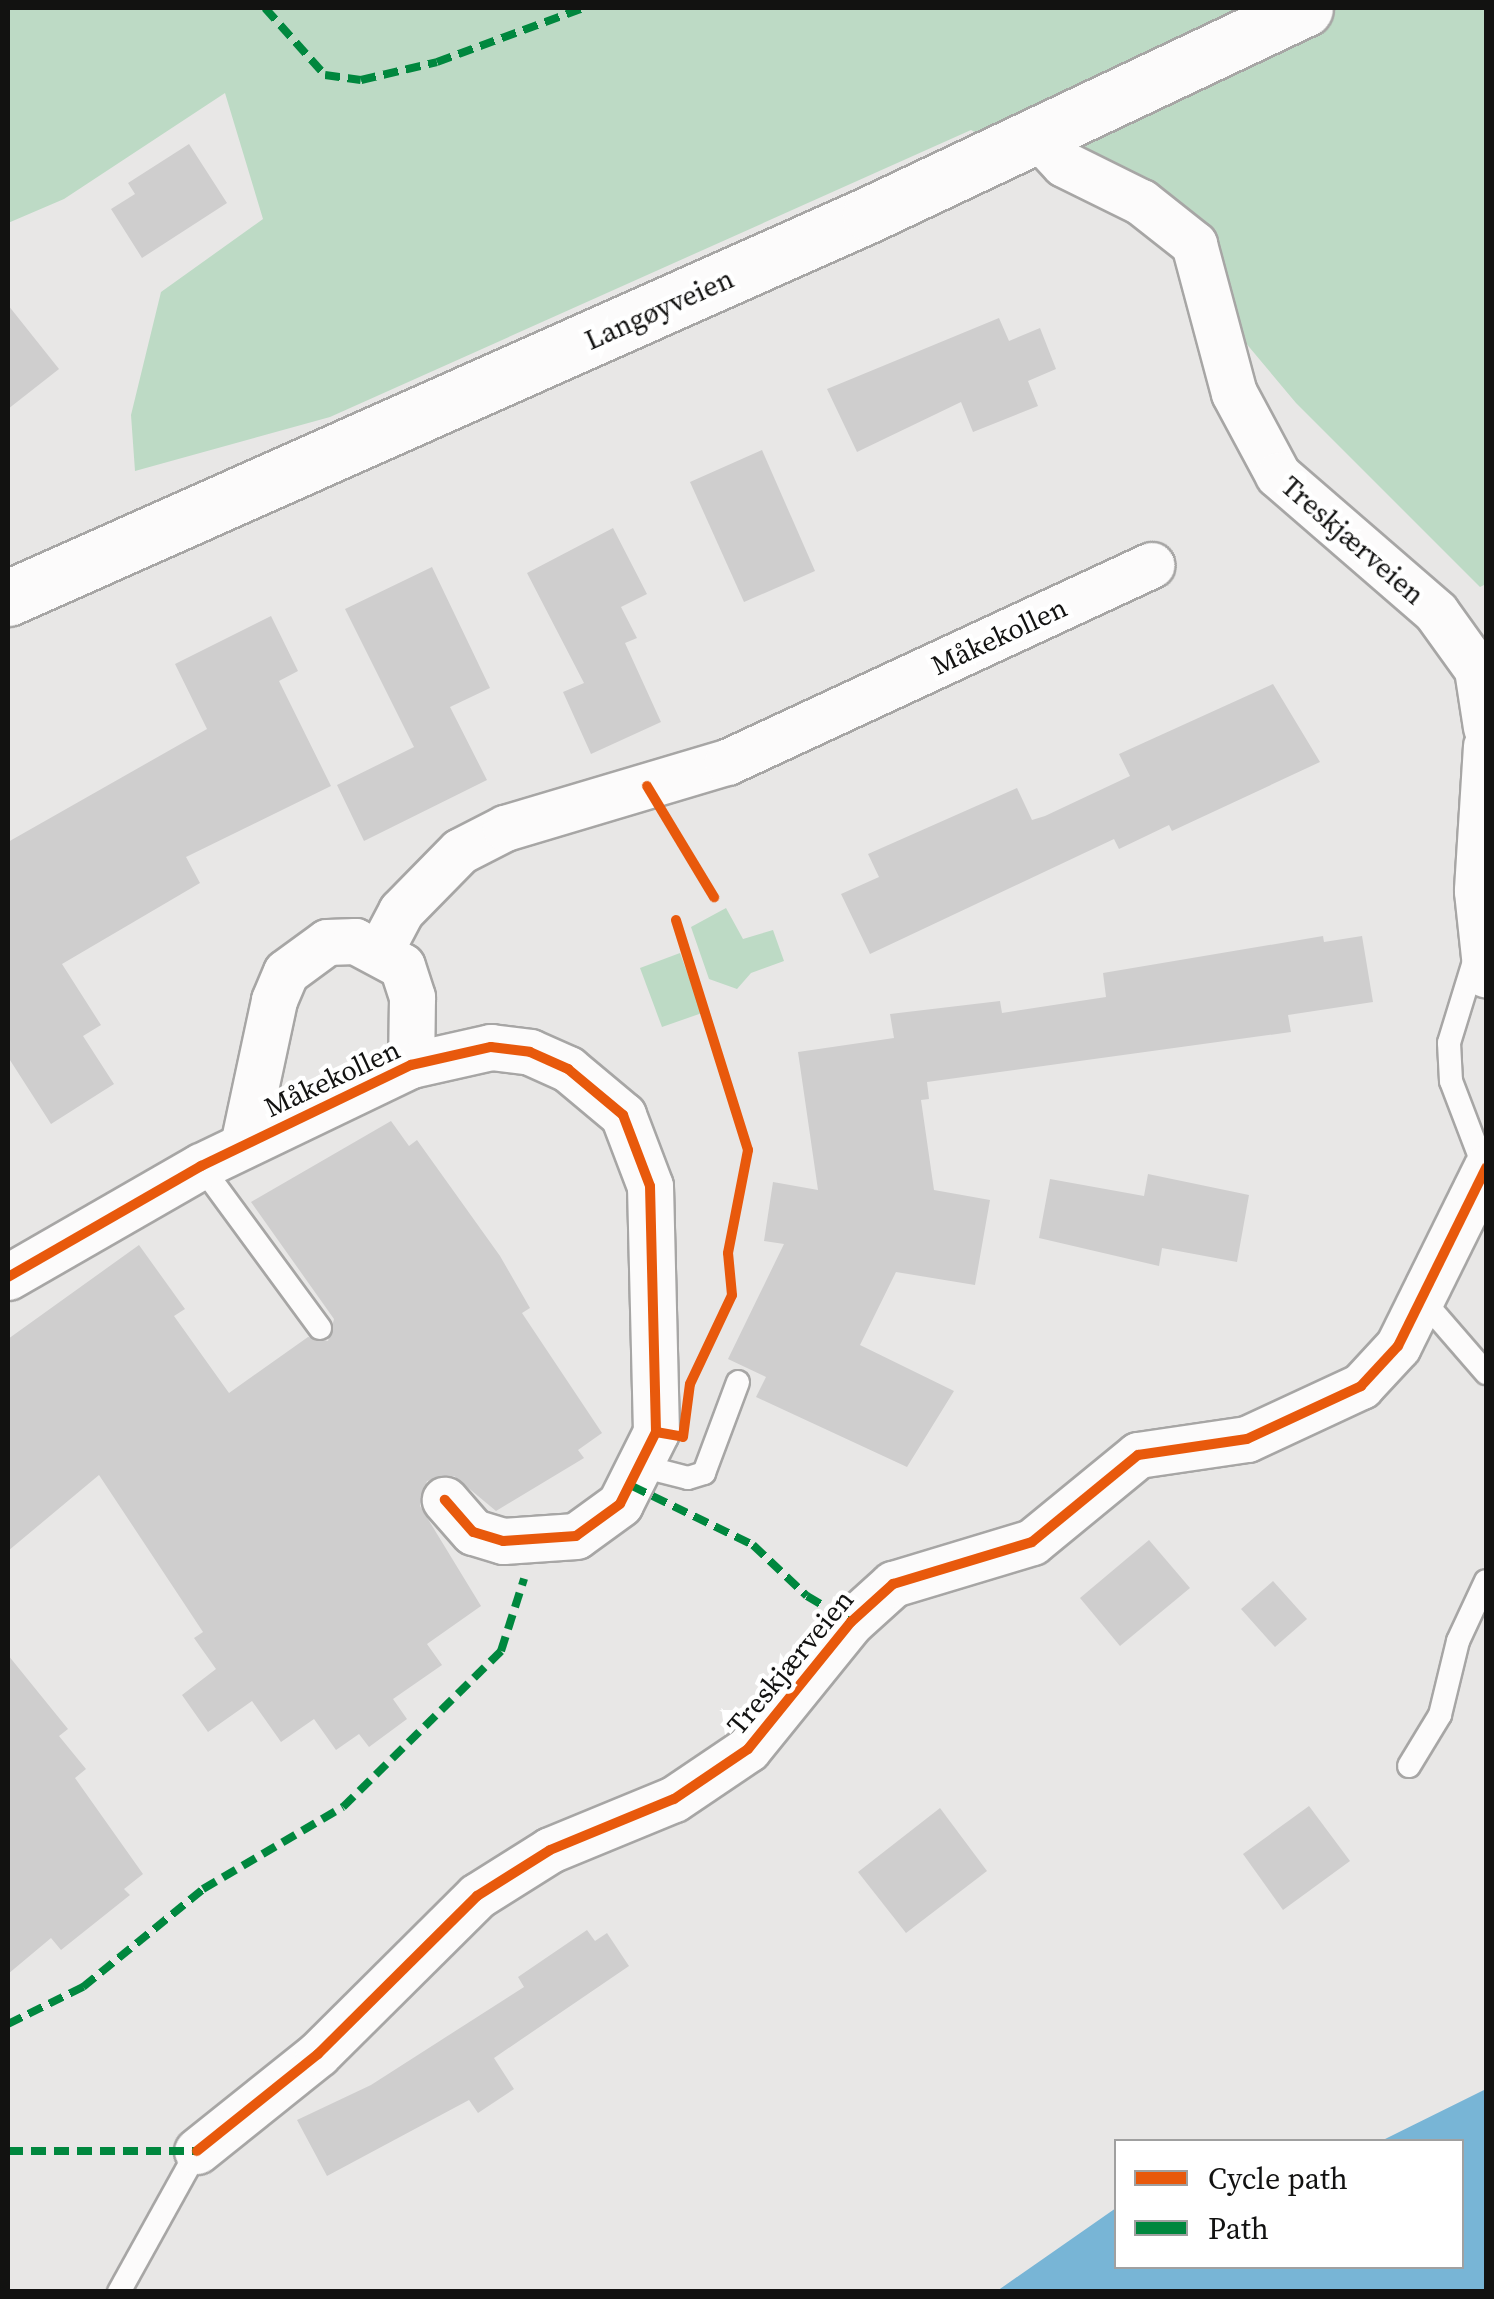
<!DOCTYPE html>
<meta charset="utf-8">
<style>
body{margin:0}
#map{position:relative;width:1494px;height:2299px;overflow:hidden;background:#e8e7e6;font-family:"Source Serif 4",serif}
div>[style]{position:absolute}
.green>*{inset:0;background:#bddac5}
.water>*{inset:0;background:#78b5d6}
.building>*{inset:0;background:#cfcece}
.roads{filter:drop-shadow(2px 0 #a7a6a5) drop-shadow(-2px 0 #a7a6a5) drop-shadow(0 2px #a7a6a5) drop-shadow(0 -2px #a7a6a5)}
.service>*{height:22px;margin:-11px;padding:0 11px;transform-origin:11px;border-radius:11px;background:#fcfbfb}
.minor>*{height:45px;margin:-22.5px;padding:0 22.5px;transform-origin:22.5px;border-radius:22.5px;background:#fcfbfb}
.secondary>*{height:55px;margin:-27.5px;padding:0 27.5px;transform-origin:27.5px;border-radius:27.5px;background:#fcfbfb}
.quiet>*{height:8px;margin-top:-4px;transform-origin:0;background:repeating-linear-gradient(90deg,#00873e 0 15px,transparent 0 23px)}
.cycleway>*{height:10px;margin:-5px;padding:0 5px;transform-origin:5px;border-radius:5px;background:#e8590c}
span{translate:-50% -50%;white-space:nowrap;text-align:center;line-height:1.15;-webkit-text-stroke:9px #fff;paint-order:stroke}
.street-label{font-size:28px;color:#121211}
.frame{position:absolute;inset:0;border:10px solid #121211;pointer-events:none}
.legend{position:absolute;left:1114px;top:2139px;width:350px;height:130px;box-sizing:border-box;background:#fff;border:2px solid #a0a0a0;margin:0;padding:12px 18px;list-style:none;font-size:30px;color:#121211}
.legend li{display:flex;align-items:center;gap:20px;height:50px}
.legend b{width:50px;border:2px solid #a0a0a0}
</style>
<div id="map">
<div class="green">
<i style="clip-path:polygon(8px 8px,1486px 8px,1486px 584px,1480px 587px,1296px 403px,1141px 218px,971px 130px,330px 417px,135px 471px,131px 415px,161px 292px,263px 219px,225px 93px,64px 199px,8px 223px)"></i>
<i style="clip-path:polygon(726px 908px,743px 939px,773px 930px,784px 961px,751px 973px,737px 989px,709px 979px,691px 927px)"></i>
<i style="clip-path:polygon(680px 953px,702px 1013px,662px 1027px,640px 968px)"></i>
</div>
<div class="water">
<i style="clip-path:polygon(1486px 2089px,1486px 2291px,997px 2291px,1116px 2208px,1116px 2266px,1462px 2266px,1462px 2142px,1381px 2141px)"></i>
</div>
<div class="building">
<i style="clip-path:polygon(189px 144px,227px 203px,142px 258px,111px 209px,135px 194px,128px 183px)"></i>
<i style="clip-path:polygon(8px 305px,59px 369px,8px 409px)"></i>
<i style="clip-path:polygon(999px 318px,1009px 341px,1040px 328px,1056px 369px,1028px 381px,1038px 406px,973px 432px,961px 402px,857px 452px,827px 389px)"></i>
<i style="clip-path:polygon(762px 450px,815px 571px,744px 602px,690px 482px)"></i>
<i style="clip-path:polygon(613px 528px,647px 594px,621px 607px,637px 638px,625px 643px,661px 722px,591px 754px,563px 692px,584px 683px,527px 573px)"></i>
<i style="clip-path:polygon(432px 567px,490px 688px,450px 707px,487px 780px,364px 841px,337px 785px,414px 747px,345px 609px)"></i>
<i style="clip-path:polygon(271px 616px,298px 671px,279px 681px,331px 786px,186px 857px,200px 883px,62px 964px,101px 1025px,83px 1036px,114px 1084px,51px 1124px,8px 1057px,8px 842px,207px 729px,175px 664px)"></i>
<i style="clip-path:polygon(1273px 684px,1320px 762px,1172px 831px,1169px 825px,1119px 849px,1114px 839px,870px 954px,841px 894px,879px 877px,868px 854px,1017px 788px,1032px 820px,1045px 816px,1130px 776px,1119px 754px)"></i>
<i style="clip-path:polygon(1323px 936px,1324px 942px,1362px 936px,1373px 1002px,1288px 1015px,1291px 1032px,927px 1082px,929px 1099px,921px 1100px,934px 1190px,990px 1200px,975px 1285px,896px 1272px,860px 1345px,954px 1391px,907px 1467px,756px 1397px,766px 1377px,728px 1359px,784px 1244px,764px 1241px,773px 1182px,818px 1190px,798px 1052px,894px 1038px,890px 1014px,1000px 1001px,1002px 1013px,1106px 997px,1103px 973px)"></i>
<i style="clip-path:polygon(391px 1121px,409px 1146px,417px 1140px,500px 1256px,530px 1308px,522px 1313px,602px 1433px,578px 1450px,584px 1458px,496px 1511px,454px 1476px,427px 1481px,420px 1506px,481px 1606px,427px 1644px,442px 1665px,393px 1699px,407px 1719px,369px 1747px,359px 1734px,336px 1750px,314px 1719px,281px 1742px,252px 1701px,208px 1732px,182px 1695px,216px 1669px,194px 1638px,203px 1632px,99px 1475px,8px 1551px,8px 1339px,139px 1245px,185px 1309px,174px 1316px,229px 1393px,308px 1337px,328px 1341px,334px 1319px,251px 1202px)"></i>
<i style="clip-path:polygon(1148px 1174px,1249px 1195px,1237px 1262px,1162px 1248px,1159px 1266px,1039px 1238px,1050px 1179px,1144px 1196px)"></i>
<i style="clip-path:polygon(1149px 1540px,1190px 1588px,1120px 1646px,1080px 1598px)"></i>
<i style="clip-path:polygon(1273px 1581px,1307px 1619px,1275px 1647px,1241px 1609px)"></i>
<i style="clip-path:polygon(8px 1655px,68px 1729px,59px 1736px,86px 1769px,75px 1778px,143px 1874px,124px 1889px,130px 1895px,61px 1950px,51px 1938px,8px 1974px)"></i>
<i style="clip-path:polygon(1309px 1806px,1350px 1861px,1283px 1910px,1243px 1854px)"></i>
<i style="clip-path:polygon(940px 1808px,987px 1871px,906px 1933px,858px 1872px)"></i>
<i style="clip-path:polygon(587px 1930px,595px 1941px,607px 1933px,629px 1966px,494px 2058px,514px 2089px,478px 2113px,469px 2100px,327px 2176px,297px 2120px,371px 2085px,524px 1987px,518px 1977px)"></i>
</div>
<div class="roads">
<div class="service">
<i style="left:1476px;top:955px;width:92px;rotate:107.1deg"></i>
<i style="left:1449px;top:1043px;width:38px;rotate:87deg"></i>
<i style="left:1451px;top:1081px;width:95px;rotate:69.1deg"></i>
<i style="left:201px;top:1166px;width:201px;rotate:53.7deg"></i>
<i style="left:1422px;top:1299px;width:98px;rotate:49.1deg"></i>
<i style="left:645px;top:1467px;width:44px;rotate:14.3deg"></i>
<i style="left:688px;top:1478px;width:17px;rotate:-17deg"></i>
<i style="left:704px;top:1473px;width:97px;rotate:-69.5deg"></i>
<i style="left:1409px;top:1766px;width:60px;rotate:-58.7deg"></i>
<i style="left:1440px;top:1715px;width:76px;rotate:-76.3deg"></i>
<i style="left:1458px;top:1641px;width:66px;rotate:-65deg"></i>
<i style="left:119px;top:2292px;width:161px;rotate:-61deg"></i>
</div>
<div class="minor">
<i style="left:1038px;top:136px;width:38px;rotate:47deg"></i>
<i style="left:1064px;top:164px;width:86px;rotate:26.3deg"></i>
<i style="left:1141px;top:202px;width:68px;rotate:38.4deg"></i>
<i style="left:1194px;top:244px;width:154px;rotate:75deg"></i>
<i style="left:1234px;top:393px;width:93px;rotate:61.8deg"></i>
<i style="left:1278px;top:475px;width:209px;rotate:40.9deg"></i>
<i style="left:1436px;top:612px;width:70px;rotate:54.3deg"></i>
<i style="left:1477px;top:669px;width:59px;rotate:81.2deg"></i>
<i style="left:1486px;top:746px;width:145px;rotate:93.6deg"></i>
<i style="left:1477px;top:891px;width:84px;rotate:83.9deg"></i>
<i style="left:381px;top:949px;width:43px;rotate:-62.2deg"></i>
<i style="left:401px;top:911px;width:84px;rotate:-45.5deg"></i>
<i style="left:460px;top:851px;width:51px;rotate:-27.1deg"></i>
<i style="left:505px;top:828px;width:232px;rotate:-16.6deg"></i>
<i style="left:727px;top:762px;width:468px;rotate:-24.9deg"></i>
<i style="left:243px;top:1145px;width:148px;rotate:-77.9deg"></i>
<i style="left:274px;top:1000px;width:30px;rotate:-67deg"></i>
<i style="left:286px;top:972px;width:51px;rotate:-36.2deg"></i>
<i style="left:327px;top:942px;width:28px;rotate:-2deg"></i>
<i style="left:355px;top:941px;width:53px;rotate:28deg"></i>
<i style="left:402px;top:966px;width:33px;rotate:72deg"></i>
<i style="left:412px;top:997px;width:68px;rotate:90.8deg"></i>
<i style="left:8px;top:1277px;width:223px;rotate:-29.9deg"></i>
<i style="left:201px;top:1166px;width:233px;rotate:-25.7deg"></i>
<i style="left:411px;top:1065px;width:82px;rotate:-12.7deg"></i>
<i style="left:491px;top:1047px;width:39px;rotate:7deg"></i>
<i style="left:530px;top:1052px;width:42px;rotate:24.1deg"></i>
<i style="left:568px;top:1069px;width:72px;rotate:39.9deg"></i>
<i style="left:623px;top:1115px;width:76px;rotate:69.2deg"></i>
<i style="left:650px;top:1186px;width:246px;rotate:88.6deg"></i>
<i style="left:656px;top:1432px;width:80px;rotate:116.6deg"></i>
<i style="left:620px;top:1504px;width:54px;rotate:144deg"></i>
<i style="left:576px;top:1536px;width:73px;rotate:176.1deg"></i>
<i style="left:503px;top:1541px;width:31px;rotate:-163deg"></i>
<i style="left:473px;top:1532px;width:43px;rotate:-131.2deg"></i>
<i style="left:197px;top:2151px;width:155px;rotate:-38.7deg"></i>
<i style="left:318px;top:2054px;width:224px;rotate:-44.8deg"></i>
<i style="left:477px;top:1896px;width:86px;rotate:-32.2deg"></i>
<i style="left:550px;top:1850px;width:134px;rotate:-22.4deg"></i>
<i style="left:674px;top:1799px;width:89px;rotate:-34deg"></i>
<i style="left:748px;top:1749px;width:164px;rotate:-51deg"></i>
<i style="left:851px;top:1622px;width:57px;rotate:-42.1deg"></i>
<i style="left:893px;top:1584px;width:145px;rotate:-16.8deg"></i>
<i style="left:1032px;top:1542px;width:137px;rotate:-39.4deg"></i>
<i style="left:1138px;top:1455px;width:110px;rotate:-8.4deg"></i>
<i style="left:1247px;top:1439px;width:126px;rotate:-24.9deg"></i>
<i style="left:1361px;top:1386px;width:54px;rotate:-47.2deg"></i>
<i style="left:1398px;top:1346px;width:199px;rotate:-63.7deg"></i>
</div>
<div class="secondary">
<i style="left:8px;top:598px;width:944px;rotate:-24.01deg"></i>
<i style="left:870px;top:214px;width:481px;rotate:-25.3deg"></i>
</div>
</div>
<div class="quiet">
<i style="left:265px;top:8px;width:90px;rotate:48.2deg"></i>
<i style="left:325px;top:75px;width:36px;rotate:8deg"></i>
<i style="left:361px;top:80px;width:78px;rotate:-13.3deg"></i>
<i style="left:437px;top:62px;width:156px;rotate:-20.3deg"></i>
<i style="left:632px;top:1486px;width:135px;rotate:26deg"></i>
<i style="left:753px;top:1545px;width:74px;rotate:43.4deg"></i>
<i style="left:807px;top:1596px;width:51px;rotate:30.6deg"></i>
<i style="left:8px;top:2024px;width:84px;rotate:-26.3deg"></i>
<i style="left:83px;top:1987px;width:155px;rotate:-39.2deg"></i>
<i style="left:203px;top:1889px;width:162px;rotate:-30.4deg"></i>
<i style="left:343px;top:1807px;width:222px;rotate:-44.6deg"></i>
<i style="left:501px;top:1651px;width:76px;rotate:-72.3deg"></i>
<i style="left:8px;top:2151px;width:189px"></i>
</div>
<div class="cycleway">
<i style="left:647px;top:786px;width:130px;rotate:58.9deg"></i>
<i style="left:8px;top:1277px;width:223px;rotate:-29.9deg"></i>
<i style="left:201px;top:1166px;width:233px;rotate:-25.7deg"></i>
<i style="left:411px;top:1065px;width:82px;rotate:-12.7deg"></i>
<i style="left:491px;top:1047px;width:39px;rotate:7deg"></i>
<i style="left:530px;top:1052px;width:42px;rotate:24.1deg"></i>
<i style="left:568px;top:1069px;width:72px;rotate:39.9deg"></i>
<i style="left:623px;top:1115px;width:76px;rotate:69.2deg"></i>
<i style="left:650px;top:1186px;width:246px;rotate:88.6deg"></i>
<i style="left:656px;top:1432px;width:80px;rotate:116.6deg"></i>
<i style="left:620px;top:1504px;width:54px;rotate:144deg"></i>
<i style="left:576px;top:1536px;width:73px;rotate:176.1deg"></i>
<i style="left:503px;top:1541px;width:31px;rotate:-163deg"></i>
<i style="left:473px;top:1532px;width:43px;rotate:-131.2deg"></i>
<i style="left:656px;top:1432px;width:27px;rotate:10deg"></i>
<i style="left:683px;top:1437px;width:53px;rotate:-82.5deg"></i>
<i style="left:690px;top:1384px;width:98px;rotate:-64.7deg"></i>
<i style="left:732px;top:1295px;width:42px;rotate:-95.4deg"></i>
<i style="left:728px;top:1253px;width:105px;rotate:-79deg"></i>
<i style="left:748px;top:1150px;width:241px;rotate:-107.4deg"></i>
<i style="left:197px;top:2151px;width:155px;rotate:-38.7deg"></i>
<i style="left:318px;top:2054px;width:224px;rotate:-44.8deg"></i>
<i style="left:477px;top:1896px;width:86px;rotate:-32.2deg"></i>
<i style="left:550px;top:1850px;width:134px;rotate:-22.4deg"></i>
<i style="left:674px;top:1799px;width:89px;rotate:-34deg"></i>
<i style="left:748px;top:1749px;width:164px;rotate:-51deg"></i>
<i style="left:851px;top:1622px;width:57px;rotate:-42.1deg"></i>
<i style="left:893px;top:1584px;width:145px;rotate:-16.8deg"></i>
<i style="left:1032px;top:1542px;width:137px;rotate:-39.4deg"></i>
<i style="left:1138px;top:1455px;width:110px;rotate:-8.4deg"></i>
<i style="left:1247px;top:1439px;width:126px;rotate:-24.9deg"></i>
<i style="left:1361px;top:1386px;width:54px;rotate:-47.2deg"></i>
<i style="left:1398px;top:1346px;width:199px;rotate:-63.7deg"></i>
</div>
<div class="street-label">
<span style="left:659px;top:309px;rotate:-24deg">Langøyveien</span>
<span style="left:1353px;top:540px;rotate:41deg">Treskjærveien</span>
<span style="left:999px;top:636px;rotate:-25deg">Måkekollen</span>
<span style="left:332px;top:1078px;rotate:-25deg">Måkekollen</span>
<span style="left:790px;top:1662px;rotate:-50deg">Treskjærveien</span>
</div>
<div class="frame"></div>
<ul class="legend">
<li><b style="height:12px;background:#e8590c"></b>Cycle path</li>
<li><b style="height:12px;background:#00873e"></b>Path</li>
</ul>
</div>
